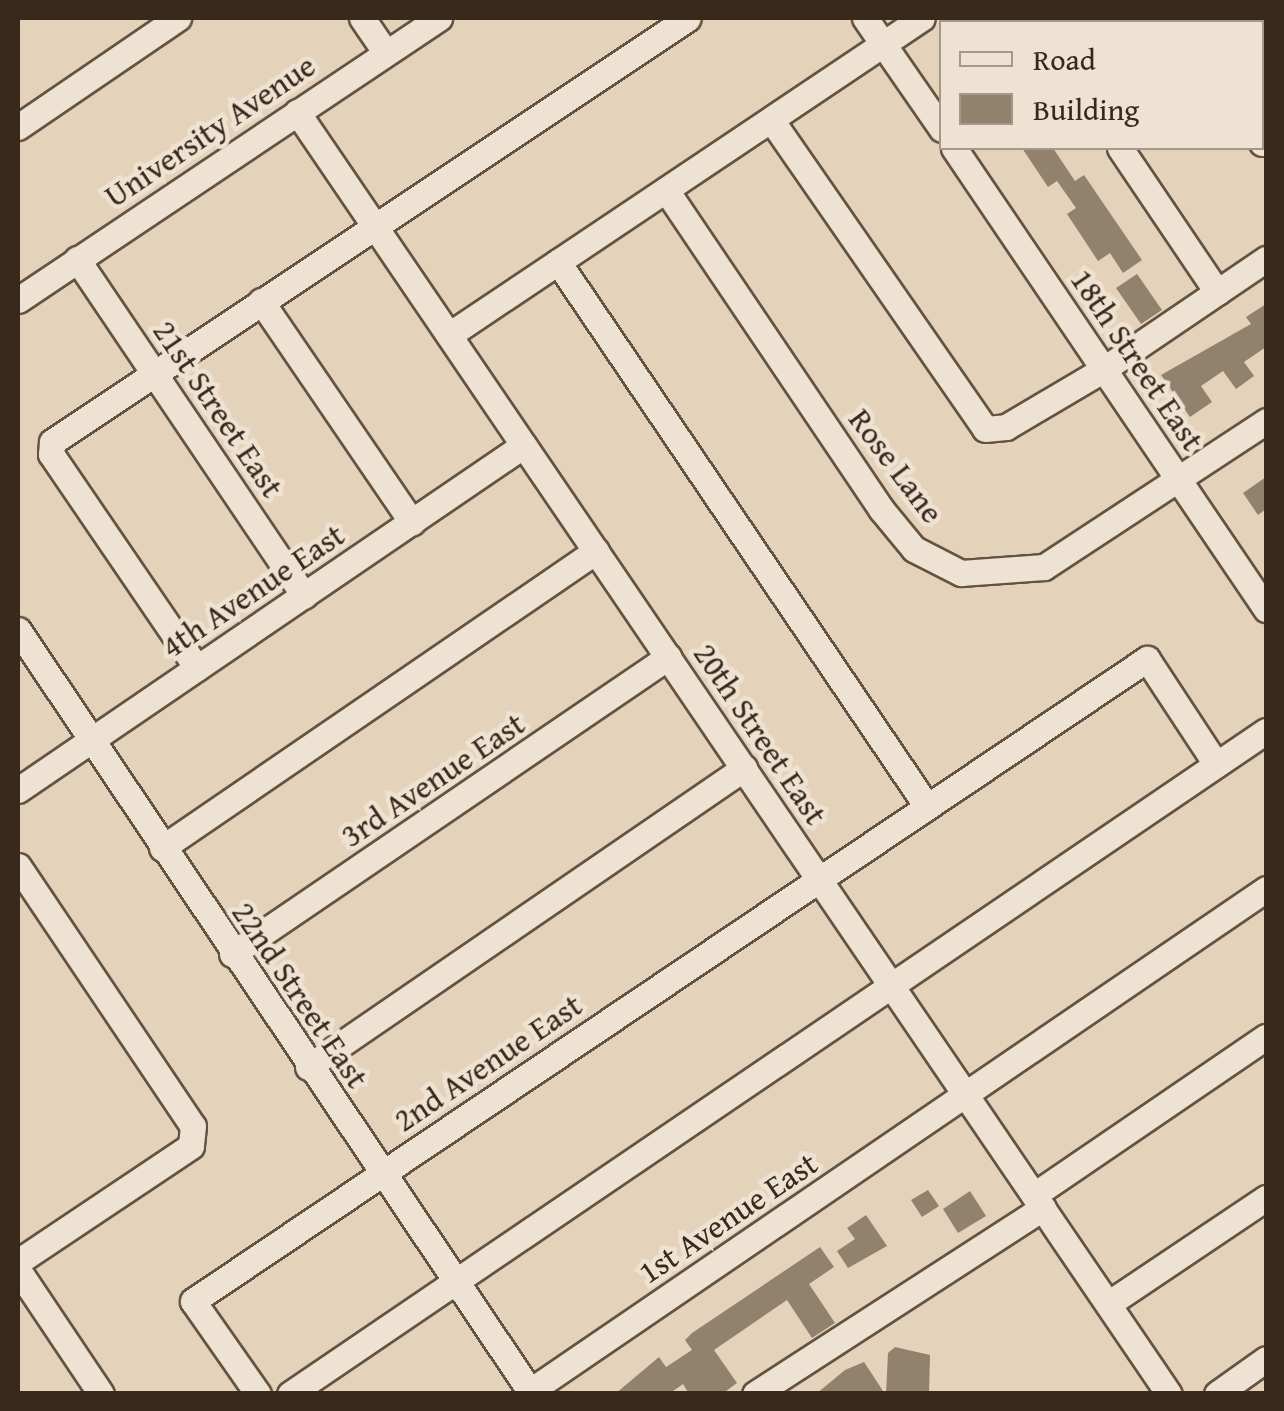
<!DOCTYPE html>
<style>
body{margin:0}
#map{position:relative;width:1284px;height:1411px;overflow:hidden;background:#e5d2ba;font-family:"Gentium Book Plus",serif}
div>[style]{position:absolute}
.building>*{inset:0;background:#92816d}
.roads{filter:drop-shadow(2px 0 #635342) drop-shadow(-2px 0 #635342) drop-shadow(0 2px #635342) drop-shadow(0 -2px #635342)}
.minor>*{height:25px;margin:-12.5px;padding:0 12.5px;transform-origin:12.5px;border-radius:12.5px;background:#eee2d2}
span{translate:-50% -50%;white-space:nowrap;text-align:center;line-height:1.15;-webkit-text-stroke:9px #eee2d2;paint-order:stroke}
.street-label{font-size:32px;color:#38291a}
.frame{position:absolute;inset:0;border:20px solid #38291a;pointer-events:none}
.legend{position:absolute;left:939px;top:20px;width:325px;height:130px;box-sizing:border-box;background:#eee2d2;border:2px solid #a59888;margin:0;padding:12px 18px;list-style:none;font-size:30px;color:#38291a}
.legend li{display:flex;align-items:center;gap:20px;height:50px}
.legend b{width:50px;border:2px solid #a59888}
</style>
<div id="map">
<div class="building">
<i style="clip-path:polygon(1022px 148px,1053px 148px,1075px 181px,1084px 175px,1142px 260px,1123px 273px,1110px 253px,1098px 261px,1067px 214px,1076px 208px,1057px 181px,1048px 187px)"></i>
<i style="clip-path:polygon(1137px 274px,1162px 310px,1141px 324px,1116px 288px)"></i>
<i style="clip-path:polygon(1266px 304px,1266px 347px,1244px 362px,1254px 376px,1236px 389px,1223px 371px,1201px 386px,1212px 402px,1190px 417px,1161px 375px,1251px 324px,1246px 317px)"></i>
<i style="clip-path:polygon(1266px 477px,1266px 509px,1258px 515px,1243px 493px)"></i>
<i style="clip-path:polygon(928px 1190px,939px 1206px,922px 1217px,911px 1200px)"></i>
<i style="clip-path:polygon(970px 1191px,986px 1216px,958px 1233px,943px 1209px)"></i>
<i style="clip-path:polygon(866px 1215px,887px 1246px,848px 1268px,837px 1251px,855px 1239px,847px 1228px)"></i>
<i style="clip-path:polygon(820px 1247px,834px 1267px,809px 1284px,835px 1323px,812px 1338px,787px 1300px,714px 1350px,737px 1383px,722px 1394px,689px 1394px,683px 1384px,669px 1394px,615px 1394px,659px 1357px,666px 1367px,692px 1350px,685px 1340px,692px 1333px)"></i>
<i style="clip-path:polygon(895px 1347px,930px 1355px,929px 1394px,886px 1394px,888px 1353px)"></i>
<i style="clip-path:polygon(864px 1362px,885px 1394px,816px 1394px,845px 1370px)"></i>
</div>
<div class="roads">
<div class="minor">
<i style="left:362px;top:18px;width:42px;rotate:55.6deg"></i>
<i style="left:865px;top:18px;width:135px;rotate:55.3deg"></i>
<i style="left:297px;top:112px;width:1550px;rotate:55.78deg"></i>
<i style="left:772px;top:121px;width:374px;rotate:55.3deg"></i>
<i style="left:985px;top:429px;width:21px;rotate:-5deg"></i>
<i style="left:1006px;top:427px;width:114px;rotate:-30.6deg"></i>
<i style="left:1104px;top:369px;width:196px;rotate:-34.2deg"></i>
<i style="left:18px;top:127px;width:194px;rotate:-34.3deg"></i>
<i style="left:1262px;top:143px;width:4px"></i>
<i style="left:954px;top:148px;width:557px;rotate:55.91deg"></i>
<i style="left:1120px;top:148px;width:174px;rotate:56deg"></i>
<i style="left:666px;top:190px;width:385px;rotate:56deg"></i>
<i style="left:881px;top:509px;width:52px;rotate:50.5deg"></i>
<i style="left:914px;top:549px;width:53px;rotate:27.1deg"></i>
<i style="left:961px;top:573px;width:83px;rotate:-4.1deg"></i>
<i style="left:1044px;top:567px;width:266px;rotate:-33.3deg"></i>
<i style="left:77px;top:259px;width:406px;rotate:56deg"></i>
<i style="left:558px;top:262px;width:656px;rotate:55.87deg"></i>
<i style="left:18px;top:300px;width:507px;rotate:-33.82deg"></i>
<i style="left:261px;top:301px;width:268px;rotate:55.7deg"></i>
<i style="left:449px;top:335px;width:569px;rotate:-33.83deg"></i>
<i style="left:18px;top:630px;width:921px;rotate:56.07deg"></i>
<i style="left:197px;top:668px;width:259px;rotate:-124.3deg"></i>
<i style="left:51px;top:454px;width:12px;rotate:-85deg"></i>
<i style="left:52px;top:442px;width:764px;rotate:-33.69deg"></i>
<i style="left:18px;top:790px;width:612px;rotate:-34.29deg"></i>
<i style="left:162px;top:848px;width:526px;rotate:-34.39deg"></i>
<i style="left:18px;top:866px;width:313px;rotate:56.1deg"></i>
<i style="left:193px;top:1126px;width:20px;rotate:96deg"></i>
<i style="left:191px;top:1146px;width:208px;rotate:146.2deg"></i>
<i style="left:232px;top:954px;width:528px;rotate:-34.26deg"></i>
<i style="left:308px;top:1067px;width:529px;rotate:-34.44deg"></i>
<i style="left:1034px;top:1195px;width:281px;rotate:-34.3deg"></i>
<i style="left:18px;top:1270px;width:149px;rotate:56.2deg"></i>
<i style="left:1108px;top:1304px;width:190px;rotate:-33.9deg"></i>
<i style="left:258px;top:1394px;width:113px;rotate:-125deg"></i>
<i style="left:193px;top:1301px;width:1150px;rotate:-33.94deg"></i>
<i style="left:1147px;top:659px;width:126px;rotate:56.7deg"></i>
<i style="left:290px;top:1394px;width:1180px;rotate:-34.19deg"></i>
<i style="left:526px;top:1394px;width:896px;rotate:-34.31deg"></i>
<i style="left:755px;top:1394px;width:343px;rotate:-32.9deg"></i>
<i style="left:1217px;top:1394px;width:60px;rotate:-35.5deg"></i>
</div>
</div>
<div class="street-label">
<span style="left:210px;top:131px;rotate:-34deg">University Avenue</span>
<span style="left:1137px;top:360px;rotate:56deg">18th Street East</span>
<span style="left:218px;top:409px;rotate:56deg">21st Street East</span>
<span style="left:896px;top:466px;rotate:53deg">Rose Lane</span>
<span style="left:253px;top:591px;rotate:-34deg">4th Avenue East</span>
<span style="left:760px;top:734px;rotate:56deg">20th Street East</span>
<span style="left:433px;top:780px;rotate:-34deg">3rd Avenue East</span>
<span style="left:300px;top:995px;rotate:56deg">22nd Street East</span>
<span style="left:488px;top:1063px;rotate:-34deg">2nd Avenue East</span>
<span style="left:728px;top:1218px;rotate:-34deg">1st Avenue East</span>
</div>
<div class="frame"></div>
<ul class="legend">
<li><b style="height:12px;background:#eee2d2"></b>Road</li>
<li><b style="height:28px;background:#92816d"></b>Building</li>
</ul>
</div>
